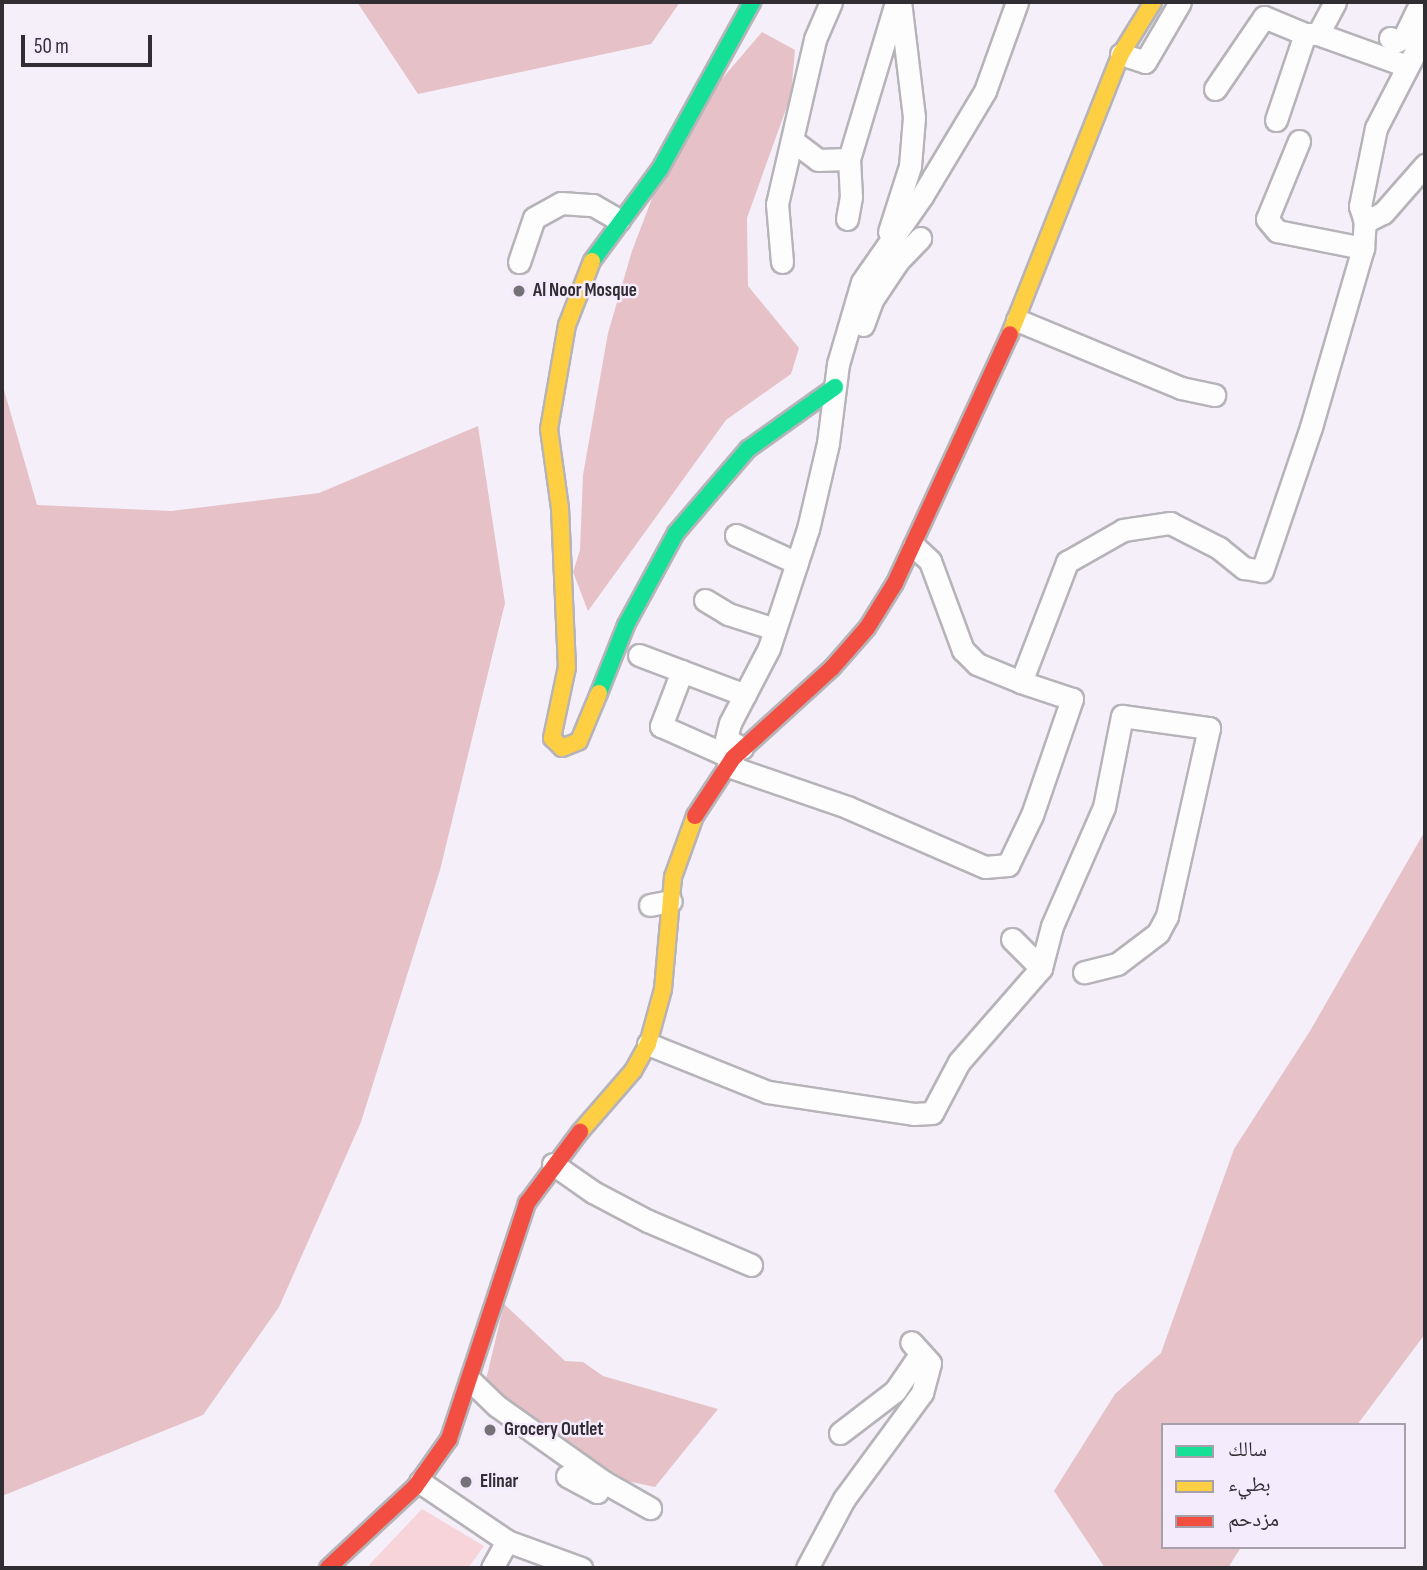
<!DOCTYPE html>
<meta charset="utf-8">
<style>
body{margin:0}
#map{position:relative;width:1427px;height:1570px;overflow:hidden;background:#f4eff8;font-family:"Sofia Sans Condensed","Noto Naskh Arabic",sans-serif}
div>[style]{position:absolute}
.green>*{inset:0;background:#f7d4d9}
.forest>*{inset:0;background:#e6c1c8}
.roads{filter:drop-shadow(2px 0 #b6b3b9) drop-shadow(-2px 0 #b6b3b9) drop-shadow(0 2px #b6b3b9) drop-shadow(0 -2px #b6b3b9)}
.street>*{height:21px;margin:-10.5px;padding:0 10.5px;transform-origin:10.5px;border-radius:10.5px;background:#fdfdfe}
.fast>*{height:16px;margin:-8px;padding:0 8px;transform-origin:8px;border-radius:8px;background:#16e098}
.slow>*{height:16px;margin:-8px;padding:0 8px;transform-origin:8px;border-radius:8px;background:#ffcf43}
.jam>*{height:16px;margin:-8px;padding:0 8px;transform-origin:8px;border-radius:8px;background:#f24e42}
.dots>*{width:19px;height:19px;translate:-50% -50%;box-sizing:border-box;border:4px solid #f4ebfc;border-radius:50%}
span{translate:-50% -50%;white-space:nowrap;text-align:center;line-height:1.15;-webkit-text-stroke:5px #f4ebfc;paint-order:stroke}
.poi-label{font-size:19px;color:#302d33;font-weight:700}
.left{translate:0 -50%;text-align:left}
.frame{position:absolute;inset:0;border:4px solid #302d33;pointer-events:none}
.legend{position:absolute;left:1161px;top:1423px;width:245px;height:126px;box-sizing:border-box;background:#f4ebfc;border:2px solid #a69fac;margin:0;padding:9px 12px;list-style:none;font-size:21px;color:#302d33}
.legend li{display:flex;align-items:center;gap:14px;height:35px}
.legend b{width:35px;border:2px solid #a69fac}
.scale{position:absolute;left:21px;top:35px;width:131px;height:32px;box-sizing:border-box;border:4px solid #302d33;border-top:0;padding-left:9px;font-size:21px;line-height:24px;white-space:nowrap;color:#302d33;-webkit-text-stroke:5px #f4ebfc;paint-order:stroke}
</style>
<div id="map">
<div class="green">
<i style="clip-path:polygon(422px 1509px,484px 1546px,468px 1568px,374px 1568px,369px 1565px)"></i>
</div>
<div class="forest">
<i style="clip-path:polygon(357px 2px,680px 2px,651px 44px,418px 94px)"></i>
<i style="clip-path:polygon(762px 32px,795px 50px,791px 95px,747px 218px,748px 286px,799px 348px,791px 374px,726px 420px,588px 611px,573px 572px,580px 550px,583px 475px,608px 333px,632px 251px,659px 180px,715px 87px)"></i>
<i style="clip-path:polygon(2px 383px,37px 505px,171px 511px,319px 493px,478px 426px,505px 603px,440px 870px,361px 1122px,279px 1307px,203px 1415px,2px 1496px)"></i>
<i style="clip-path:polygon(1425px 831px,1425px 1334px,1357px 1425px,1163px 1425px,1163px 1547px,1241px 1547px,1228px 1568px,1105px 1568px,1054px 1491px,1115px 1394px,1161px 1353px,1234px 1149px,1310px 1031px)"></i>
<i style="clip-path:polygon(504px 1304px,565px 1361px,583px 1362px,603px 1376px,718px 1409px,655px 1487px,627px 1481px,497px 1398px,485px 1384px)"></i>
</div>
<div class="roads">
<div class="street">
<i style="left:1425px;top:33px;width:107px;rotate:117.3deg"></i>
<i style="left:1376px;top:128px;width:80px;rotate:101.6deg"></i>
<i style="left:1360px;top:206px;width:17px;rotate:73deg"></i>
<i style="left:1365px;top:222px;width:20px;rotate:-27deg"></i>
<i style="left:1383px;top:213px;width:64px;rotate:-48.8deg"></i>
<i style="left:1318px;top:34px;width:36px;rotate:-62deg"></i>
<i style="left:1390px;top:38px;width:8px;rotate:23deg"></i>
<i style="left:1397px;top:41px;width:8px;rotate:-30deg"></i>
<i style="left:1404px;top:37px;width:39px;rotate:-64deg"></i>
<i style="left:1121px;top:54px;width:25px;rotate:18deg"></i>
<i style="left:1145px;top:62px;width:69px;rotate:-59.7deg"></i>
<i style="left:1215px;top:89px;width:87px;rotate:-55.8deg"></i>
<i style="left:1264px;top:17px;width:44px;rotate:22.5deg"></i>
<i style="left:1276px;top:120px;width:91px;rotate:-71.4deg"></i>
<i style="left:1305px;top:34px;width:13px"></i>
<i style="left:1318px;top:34px;width:95px;rotate:19.8deg"></i>
<i style="left:793px;top:141px;width:31px;rotate:37deg"></i>
<i style="left:818px;top:160px;width:31px;rotate:-2deg"></i>
<i style="left:1299px;top:141px;width:84px;rotate:112.3deg"></i>
<i style="left:1267px;top:219px;width:16px;rotate:50deg"></i>
<i style="left:1277px;top:231px;width:88px;rotate:11.2deg"></i>
<i style="left:847px;top:219px;width:22px;rotate:-80deg"></i>
<i style="left:851px;top:197px;width:38px;rotate:-93deg"></i>
<i style="left:849px;top:159px;width:164px;rotate:-73.3deg"></i>
<i style="left:889px;top:232px;width:69px;rotate:-72.3deg"></i>
<i style="left:910px;top:166px;width:49px;rotate:-85.3deg"></i>
<i style="left:914px;top:117px;width:116px;rotate:-96.9deg"></i>
<i style="left:519px;top:262px;width:46px;rotate:-71.2deg"></i>
<i style="left:534px;top:218px;width:31px;rotate:-29deg"></i>
<i style="left:561px;top:203px;width:32px;rotate:4deg"></i>
<i style="left:593px;top:205px;width:30px;rotate:30deg"></i>
<i style="left:782px;top:262px;width:58px;rotate:-94.9deg"></i>
<i style="left:777px;top:204px;width:169px;rotate:-77deg"></i>
<i style="left:815px;top:39px;width:40px;rotate:-66.6deg"></i>
<i style="left:1017px;top:320px;width:178px;rotate:22.5deg"></i>
<i style="left:1181px;top:388px;width:34px;rotate:12deg"></i>
<i style="left:863px;top:325px;width:27px;rotate:-70deg"></i>
<i style="left:872px;top:300px;width:47px;rotate:-56.3deg"></i>
<i style="left:898px;top:261px;width:32px;rotate:-46deg"></i>
<i style="left:736px;top:535px;width:67px;rotate:24.7deg"></i>
<i style="left:914px;top:546px;width:22px;rotate:43deg"></i>
<i style="left:930px;top:561px;width:95px;rotate:69.7deg"></i>
<i style="left:963px;top:650px;width:20px;rotate:45deg"></i>
<i style="left:977px;top:664px;width:48px;rotate:22.2deg"></i>
<i style="left:1021px;top:682px;width:129px;rotate:-69deg"></i>
<i style="left:1067px;top:562px;width:64px;rotate:-29.7deg"></i>
<i style="left:1123px;top:530px;width:48px;rotate:-8.5deg"></i>
<i style="left:1170px;top:523px;width:55px;rotate:27deg"></i>
<i style="left:1219px;top:548px;width:32px;rotate:39deg"></i>
<i style="left:1244px;top:568px;width:18px;rotate:9deg"></i>
<i style="left:1262px;top:571px;width:152px;rotate:-71.2deg"></i>
<i style="left:1311px;top:427px;width:186px;rotate:-73.8deg"></i>
<i style="left:1363px;top:248px;width:26px;rotate:-86deg"></i>
<i style="left:705px;top:600px;width:27px;rotate:31deg"></i>
<i style="left:728px;top:614px;width:49px;rotate:17.7deg"></i>
<i style="left:639px;top:655px;width:113px;rotate:20.7deg"></i>
<i style="left:682px;top:671px;width:59px;rotate:110.9deg"></i>
<i style="left:661px;top:726px;width:79px;rotate:24deg"></i>
<i style="left:742px;top:748px;width:18px;rotate:-151deg"></i>
<i style="left:726px;top:739px;width:16px;rotate:-76deg"></i>
<i style="left:730px;top:723px;width:85px;rotate:-62.5deg"></i>
<i style="left:769px;top:648px;width:125px;rotate:-71.9deg"></i>
<i style="left:808px;top:529px;width:88px;rotate:-76.9deg"></i>
<i style="left:828px;top:443px;width:80px;rotate:-82.8deg"></i>
<i style="left:838px;top:364px;width:85px;rotate:-73.7deg"></i>
<i style="left:862px;top:282px;width:105px;rotate:-55.1deg"></i>
<i style="left:922px;top:196px;width:122px;rotate:-59deg"></i>
<i style="left:985px;top:91px;width:95px;rotate:-70.2deg"></i>
<i style="left:728px;top:766px;width:126px;rotate:19deg"></i>
<i style="left:847px;top:807px;width:150px;rotate:23.5deg"></i>
<i style="left:985px;top:867px;width:23px;rotate:-5deg"></i>
<i style="left:1008px;top:865px;width:55px;rotate:-64.4deg"></i>
<i style="left:1032px;top:815px;width:123px;rotate:-71deg"></i>
<i style="left:1072px;top:699px;width:54px;rotate:-161.6deg"></i>
<i style="left:650px;top:905px;width:21px;rotate:-11deg"></i>
<i style="left:1041px;top:968px;width:43px;rotate:-75.3deg"></i>
<i style="left:1052px;top:926px;width:130px;rotate:-66.4deg"></i>
<i style="left:1104px;top:807px;width:93px;rotate:-78.8deg"></i>
<i style="left:1122px;top:716px;width:88px;rotate:7.9deg"></i>
<i style="left:1209px;top:728px;width:193px;rotate:102.6deg"></i>
<i style="left:1167px;top:916px;width:19px;rotate:118deg"></i>
<i style="left:1158px;top:933px;width:51px;rotate:142.9deg"></i>
<i style="left:1117px;top:964px;width:34px;rotate:166deg"></i>
<i style="left:648px;top:1044px;width:129px;rotate:21.8deg"></i>
<i style="left:768px;top:1092px;width:147px;rotate:8.6deg"></i>
<i style="left:913px;top:1114px;width:19px;rotate:-3deg"></i>
<i style="left:932px;top:1113px;width:58px;rotate:-62.1deg"></i>
<i style="left:959px;top:1062px;width:125px;rotate:-48.9deg"></i>
<i style="left:1041px;top:968px;width:41px;rotate:-135deg"></i>
<i style="left:553px;top:1164px;width:49px;rotate:35deg"></i>
<i style="left:593px;top:1192px;width:62px;rotate:27.8deg"></i>
<i style="left:648px;top:1221px;width:112px;rotate:23.1deg"></i>
<i style="left:471px;top:1381px;width:36px;rotate:44deg"></i>
<i style="left:497px;top:1406px;width:131px;rotate:35.4deg"></i>
<i style="left:604px;top:1482px;width:53px;rotate:29.5deg"></i>
<i style="left:840px;top:1433px;width:69px;rotate:-37.4deg"></i>
<i style="left:895px;top:1391px;width:46px;rotate:-55.6deg"></i>
<i style="left:567px;top:1476px;width:34px;rotate:28deg"></i>
<i style="left:597px;top:1492px;width:12px;rotate:-55deg"></i>
<i style="left:420px;top:1482px;width:105px;rotate:34.1deg"></i>
<i style="left:507px;top:1541px;width:79px;rotate:20deg"></i>
<i style="left:492px;top:1568px;width:31px;rotate:-61deg"></i>
<i style="left:807px;top:1568px;width:78px;rotate:-61.8deg"></i>
<i style="left:844px;top:1499px;width:132px;rotate:-53.7deg"></i>
<i style="left:922px;top:1393px;width:31px;rotate:-75deg"></i>
<i style="left:930px;top:1363px;width:28px;rotate:-132deg"></i>
</div>
<div class="fast">
<i style="left:592px;top:261px;width:114px;rotate:-53.5deg"></i>
<i style="left:660px;top:169px;width:191px;rotate:-61.1deg"></i>
<i style="left:599px;top:693px;width:73px;rotate:-68.3deg"></i>
<i style="left:626px;top:625px;width:105px;rotate:-61.5deg"></i>
<i style="left:676px;top:533px;width:111px;rotate:-49.4deg"></i>
<i style="left:748px;top:449px;width:107px;rotate:-35.5deg"></i>
</div>
<div class="slow">
<i style="left:592px;top:261px;width:69px;rotate:111.3deg"></i>
<i style="left:567px;top:325px;width:106px;rotate:99.8deg"></i>
<i style="left:549px;top:429px;width:80px;rotate:82.1deg"></i>
<i style="left:560px;top:508px;width:159px;rotate:87.5deg"></i>
<i style="left:567px;top:667px;width:73px;rotate:101.9deg"></i>
<i style="left:552px;top:738px;width:14px;rotate:45deg"></i>
<i style="left:562px;top:748px;width:18px;rotate:-22deg"></i>
<i style="left:579px;top:741px;width:52px;rotate:-67.4deg"></i>
<i style="left:1010px;top:334px;width:301px;rotate:-68.4deg"></i>
<i style="left:1121px;top:54px;width:61px;rotate:-58.4deg"></i>
<i style="left:580px;top:1132px;width:81px;rotate:-49deg"></i>
<i style="left:633px;top:1071px;width:31px;rotate:-61deg"></i>
<i style="left:648px;top:1044px;width:57px;rotate:-74.7deg"></i>
<i style="left:663px;top:989px;width:112px;rotate:-84.9deg"></i>
<i style="left:673px;top:877px;width:65px;rotate:-70.2deg"></i>
</div>
<div class="jam">
<i style="left:695px;top:816px;width:69px;rotate:-56.8deg"></i>
<i style="left:733px;top:758px;width:134px;rotate:-42.3deg"></i>
<i style="left:832px;top:668px;width:53px;rotate:-48.8deg"></i>
<i style="left:867px;top:628px;width:53px;rotate:-58.1deg"></i>
<i style="left:895px;top:583px;width:274px;rotate:-65.2deg"></i>
<i style="left:328px;top:1568px;width:119px;rotate:-43deg"></i>
<i style="left:415px;top:1487px;width:59px;rotate:-54.7deg"></i>
<i style="left:449px;top:1439px;width:249px;rotate:-71.7deg"></i>
<i style="left:527px;top:1203px;width:89px;rotate:-53.3deg"></i>
</div>
</div>
<div class="dots">
<i style="left:519px;top:291px;background:#757178"></i>
<i style="left:490px;top:1430px;background:#757178"></i>
<i style="left:466px;top:1482px;background:#757178"></i>
</div>
<div class="poi-label">
<span class="left" style="left:533px;top:291px">Al Noor Mosque</span>
<span class="left" style="left:504px;top:1430px">Grocery Outlet</span>
<span class="left" style="left:480px;top:1482px">Elinar</span>
</div>
<div class="frame"></div>
<ul class="legend">
<li><b style="height:9px;background:#16e098"></b>سالك</li>
<li><b style="height:9px;background:#ffcf43"></b>بطيء</li>
<li><b style="height:9px;background:#f24e42"></b>مزدحم</li>
</ul>
<div class="scale">50 m</div>
</div>
